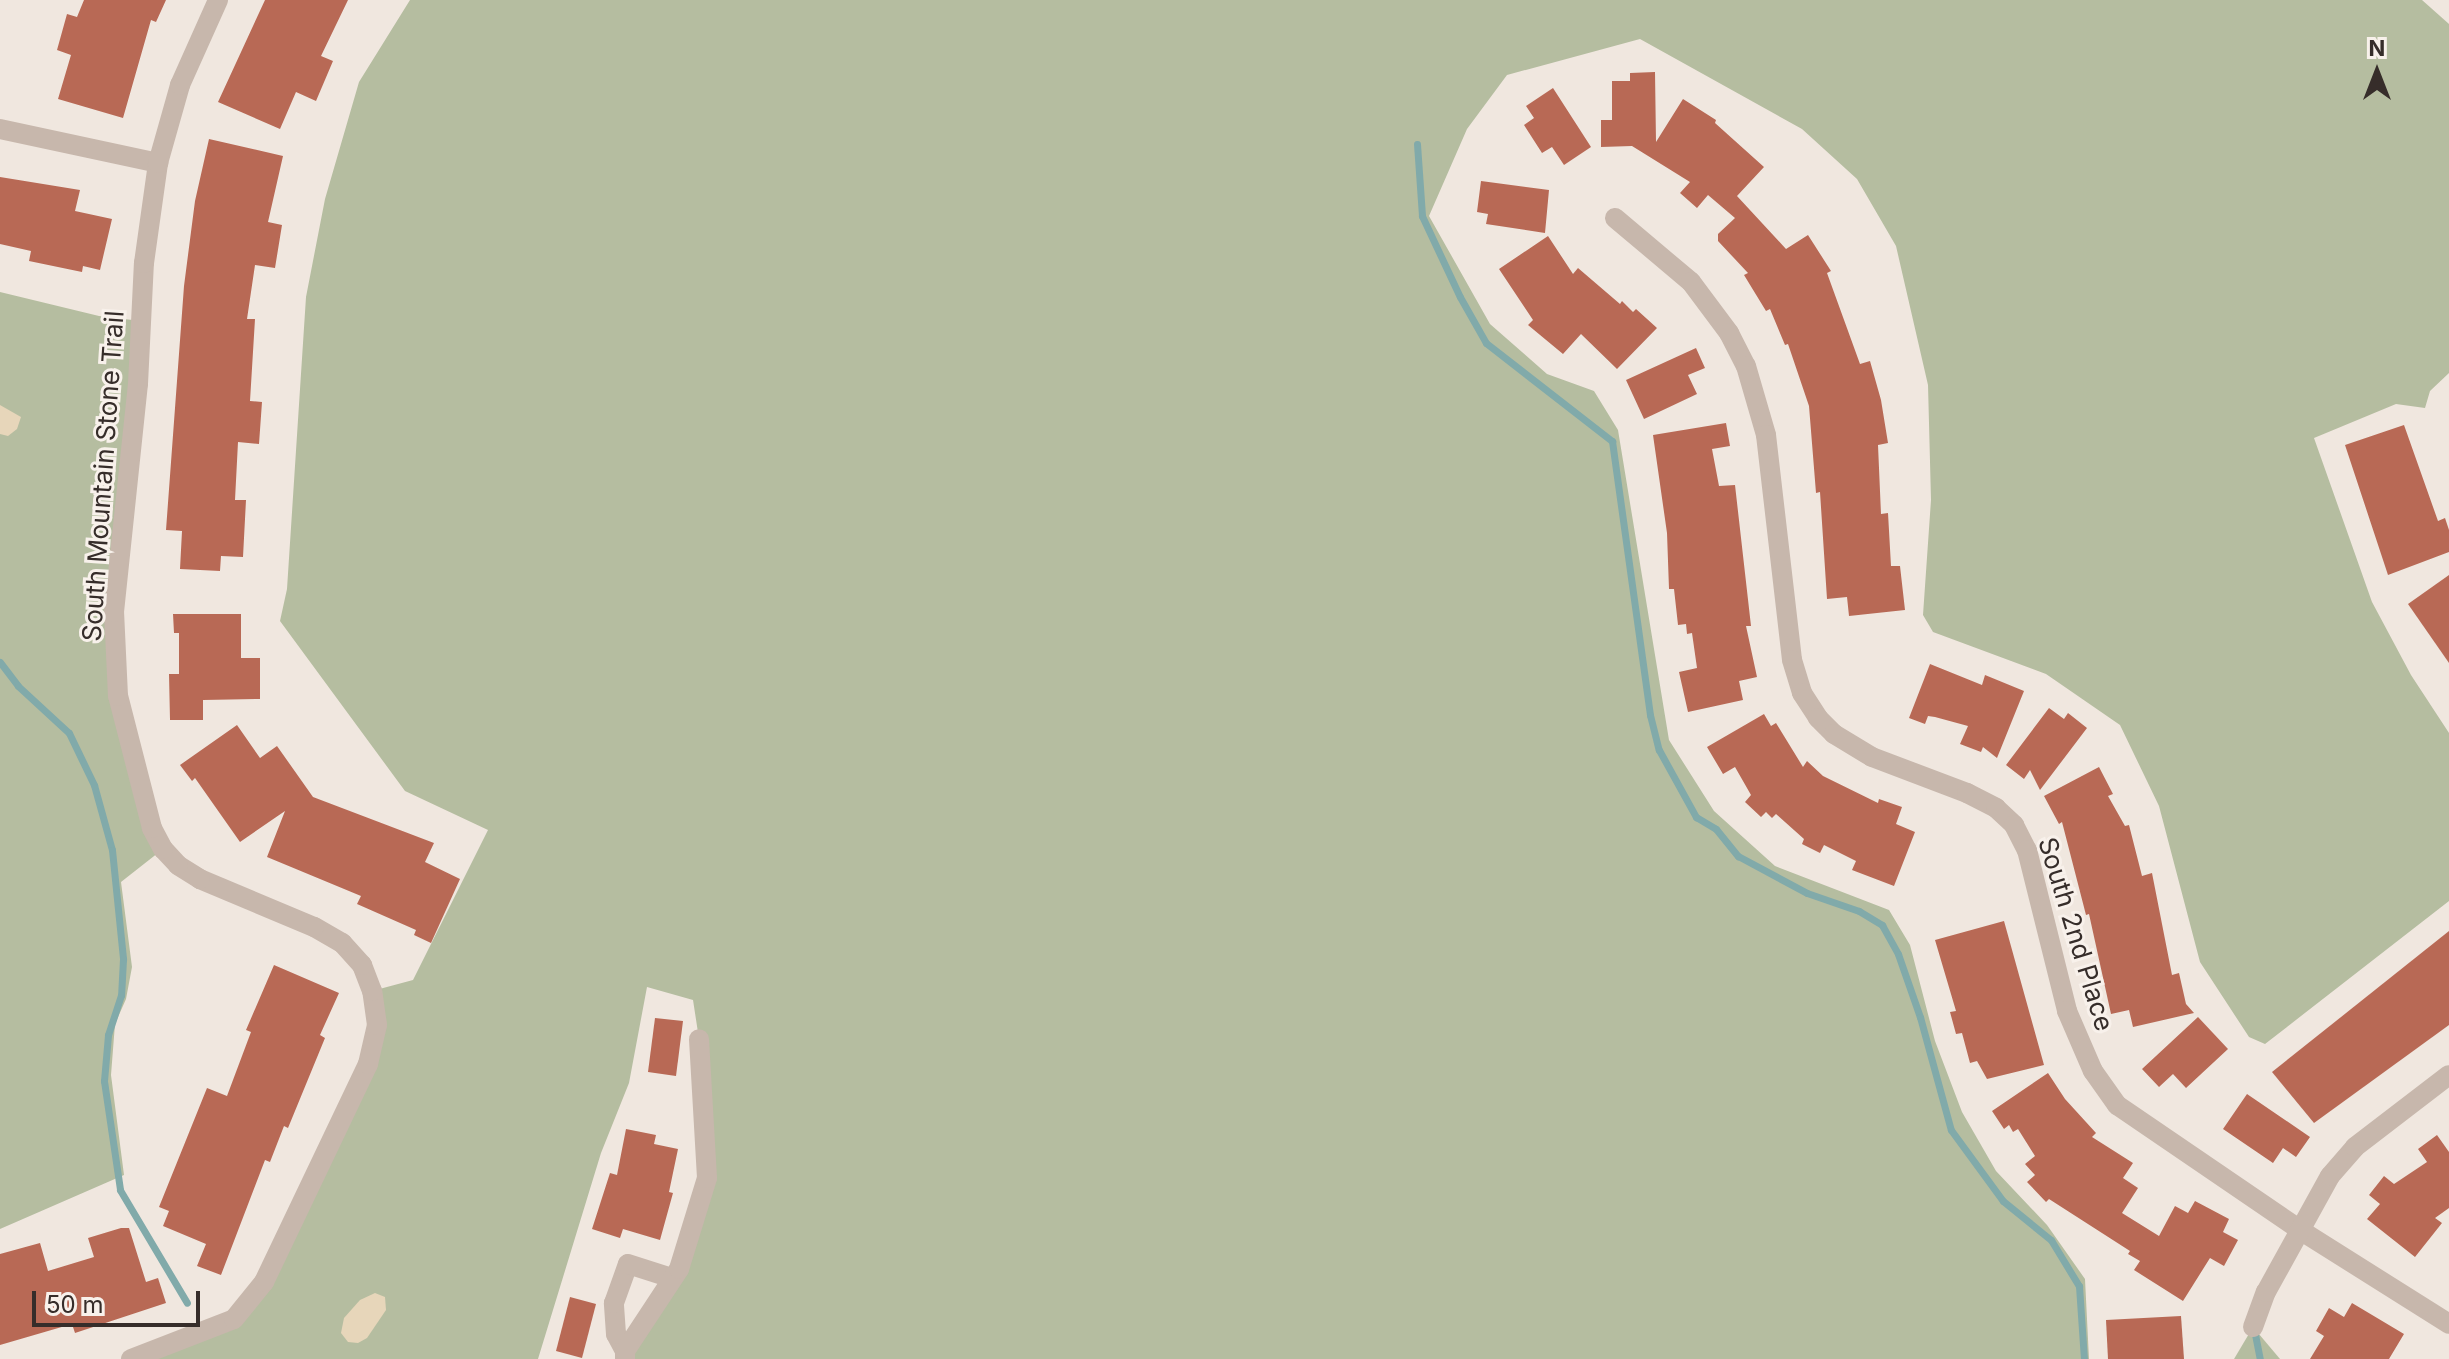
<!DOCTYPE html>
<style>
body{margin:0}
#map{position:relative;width:2449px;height:1359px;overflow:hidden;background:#f0e7df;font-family:Inter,sans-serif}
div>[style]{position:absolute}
.green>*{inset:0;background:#b5bda0}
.sand>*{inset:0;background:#e7d6ba}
.stream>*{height:7px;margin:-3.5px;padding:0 3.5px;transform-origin:3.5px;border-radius:3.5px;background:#81aaaa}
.building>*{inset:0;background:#b86955}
.minor>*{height:20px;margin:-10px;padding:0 10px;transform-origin:10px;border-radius:10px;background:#c7b7ac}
span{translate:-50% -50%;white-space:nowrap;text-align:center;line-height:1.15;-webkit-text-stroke:6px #f8f1eb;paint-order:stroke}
.street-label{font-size:26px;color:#362d2a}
.north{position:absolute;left:2337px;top:32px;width:80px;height:80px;-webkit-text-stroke:6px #f8f1eb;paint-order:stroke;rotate:0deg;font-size:22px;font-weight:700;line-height:32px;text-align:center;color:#362d2a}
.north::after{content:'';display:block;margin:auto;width:28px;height:36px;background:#362d2a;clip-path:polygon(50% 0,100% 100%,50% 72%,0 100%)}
.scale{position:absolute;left:32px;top:1291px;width:168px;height:36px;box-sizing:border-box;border:4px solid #362d2a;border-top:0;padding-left:10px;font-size:24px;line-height:28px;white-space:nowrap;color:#362d2a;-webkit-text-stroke:6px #f8f1eb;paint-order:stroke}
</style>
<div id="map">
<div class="green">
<i style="clip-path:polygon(410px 0,2422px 0,2449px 24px,2449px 373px,2430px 391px,2425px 408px,2396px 404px,2314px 438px,2372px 602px,2411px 675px,2449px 733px,2449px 901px,2265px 1044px,2249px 1037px,2200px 962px,2159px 806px,2120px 725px,2046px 674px,1933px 632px,1923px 615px,1931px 500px,1928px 385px,1896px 246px,1857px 179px,1802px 129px,1640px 39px,1507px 75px,1467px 129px,1429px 216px,1490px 324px,1547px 374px,1594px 391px,1618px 430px,1669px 740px,1714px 811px,1775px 866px,1889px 910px,1910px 945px,1935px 1041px,1962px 1112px,1996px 1171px,2047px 1225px,2085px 1279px,2089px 1359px,625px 1359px,701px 1203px,699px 1039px,693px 1000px,647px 987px,629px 1083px,601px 1153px,538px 1359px,131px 1359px,234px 1319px,368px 1064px,372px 991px,413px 980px,488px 830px,405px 791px,280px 621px,287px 589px,306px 297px,325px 199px,359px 82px)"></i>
<i style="clip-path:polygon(0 292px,99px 316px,141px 321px,118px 696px,163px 849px,121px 882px,132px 967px,126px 999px,115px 1024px,111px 1075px,124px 1175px,0 1229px)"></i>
<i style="clip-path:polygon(2253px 1327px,2280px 1359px,2234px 1359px)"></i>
</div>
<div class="sand">
<i style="clip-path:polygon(0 405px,21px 417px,17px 429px,8px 436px,0 434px)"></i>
<i style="clip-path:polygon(375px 1293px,385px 1297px,386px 1310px,367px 1338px,358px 1343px,348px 1342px,341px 1333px,344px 1318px,360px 1300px)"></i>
</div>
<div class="stream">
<i style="left:1417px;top:144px;width:72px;rotate:86deg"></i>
<i style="left:1422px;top:216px;width:89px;rotate:64.9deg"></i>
<i style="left:1460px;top:297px;width:53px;rotate:60.5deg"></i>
<i style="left:1486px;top:343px;width:160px;rotate:37.9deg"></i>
<i style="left:1612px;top:441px;width:277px;rotate:82.1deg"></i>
<i style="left:1650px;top:715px;width:36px;rotate:76deg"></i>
<i style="left:1659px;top:750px;width:77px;rotate:61.1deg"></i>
<i style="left:1696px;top:817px;width:23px;rotate:31deg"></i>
<i style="left:1716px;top:829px;width:35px;rotate:51deg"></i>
<i style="left:1738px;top:856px;width:78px;rotate:28.2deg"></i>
<i style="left:1807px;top:893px;width:55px;rotate:19.1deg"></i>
<i style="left:1859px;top:911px;width:27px;rotate:31deg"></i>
<i style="left:1882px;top:925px;width:33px;rotate:61deg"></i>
<i style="left:1898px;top:954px;width:67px;rotate:70.8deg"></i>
<i style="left:1920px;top:1017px;width:117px;rotate:74.7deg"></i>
<i style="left:1951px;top:1130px;width:88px;rotate:53.8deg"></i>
<i style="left:2003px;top:1201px;width:62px;rotate:39.1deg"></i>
<i style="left:2051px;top:1240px;width:54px;rotate:58.7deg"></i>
<i style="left:2079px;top:1286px;width:73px;rotate:86.1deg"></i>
<i style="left:0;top:662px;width:30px;rotate:53deg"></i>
<i style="left:18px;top:686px;width:69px;rotate:42.7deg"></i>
<i style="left:69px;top:733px;width:58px;rotate:64.3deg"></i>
<i style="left:94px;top:785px;width:67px;rotate:74.5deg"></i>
<i style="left:112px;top:850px;width:110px;rotate:84.2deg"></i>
<i style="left:123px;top:959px;width:36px;rotate:93deg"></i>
<i style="left:121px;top:995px;width:42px;rotate:108deg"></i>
<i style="left:108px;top:1035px;width:46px;rotate:95deg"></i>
<i style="left:104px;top:1081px;width:110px;rotate:81.6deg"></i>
<i style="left:120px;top:1190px;width:131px;rotate:59.3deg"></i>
<i style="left:2254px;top:1329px;width:31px;rotate:79deg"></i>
</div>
<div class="building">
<i style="clip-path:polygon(84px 0,166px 0,156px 22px,151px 20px,123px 118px,58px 99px,71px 55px,57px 50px,67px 14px,77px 17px)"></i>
<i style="clip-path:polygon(265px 0,348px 0,321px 56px,333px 61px,316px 101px,296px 92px,280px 129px,218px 102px)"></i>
<i style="clip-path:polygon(1655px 72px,1656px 142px,1683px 99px,1716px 120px,1715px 123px,1764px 167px,1737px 196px,1786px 249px,1808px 235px,1831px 271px,1827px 273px,1860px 364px,1870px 361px,1881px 400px,1888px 443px,1878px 445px,1881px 514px,1888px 513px,1891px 566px,1900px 566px,1905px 610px,1849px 616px,1847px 597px,1827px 599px,1820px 492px,1816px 493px,1809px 406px,1788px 344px,1785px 345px,1770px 309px,1766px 311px,1744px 275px,1748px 273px,1718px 241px,1718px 234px,1735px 218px,1708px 195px,1697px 208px,1680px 193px,1690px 182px,1632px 146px,1601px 147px,1601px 120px,1612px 120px,1612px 81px,1630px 81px,1630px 73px)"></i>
<i style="clip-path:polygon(1553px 88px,1591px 147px,1564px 165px,1552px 147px,1542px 153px,1524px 125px,1534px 118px,1526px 106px)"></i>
<i style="clip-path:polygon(209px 139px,283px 156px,268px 222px,282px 225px,275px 268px,255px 265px,247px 319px,255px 319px,250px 401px,262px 402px,259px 444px,238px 442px,235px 500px,246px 500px,243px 557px,221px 556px,220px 571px,180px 569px,182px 531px,166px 530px,184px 286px,195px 201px)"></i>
<i style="clip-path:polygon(0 177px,80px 190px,75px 211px,112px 219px,100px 270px,83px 266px,82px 272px,29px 261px,31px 251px,0 244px)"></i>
<i style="clip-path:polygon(1481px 181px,1549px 190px,1545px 233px,1486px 224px,1488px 214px,1477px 212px)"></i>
<i style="clip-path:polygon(1548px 236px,1573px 274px,1578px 268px,1620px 304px,1622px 301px,1633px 312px,1636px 309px,1657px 328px,1617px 369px,1581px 334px,1563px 354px,1528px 325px,1533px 320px,1499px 269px)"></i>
<i style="clip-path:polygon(1696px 348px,1705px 368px,1688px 375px,1697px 394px,1644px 419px,1626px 380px)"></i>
<i style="clip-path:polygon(1726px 423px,1730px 446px,1712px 449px,1719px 486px,1735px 485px,1751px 626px,1746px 626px,1757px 677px,1739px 681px,1743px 700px,1688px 712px,1679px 672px,1697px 668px,1692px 633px,1687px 634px,1686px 624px,1678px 625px,1674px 589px,1669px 589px,1667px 533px,1653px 435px)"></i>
<i style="clip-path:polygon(2404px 425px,2438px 521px,2445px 518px,2449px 530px,2449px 552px,2388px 575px,2345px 445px)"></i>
<i style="clip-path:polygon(2449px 575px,2449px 663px,2408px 604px)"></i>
<i style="clip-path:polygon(173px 614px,241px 614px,241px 658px,260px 658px,260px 699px,203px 700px,203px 720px,170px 720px,169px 674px,179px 674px,179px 633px,174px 633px)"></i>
<i style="clip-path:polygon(1930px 664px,1982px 685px,1985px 675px,2024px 691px,1997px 758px,1983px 747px,1981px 752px,1960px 744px,1968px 726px,1935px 717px,1928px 716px,1925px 724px,1909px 718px)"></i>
<i style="clip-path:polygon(2049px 708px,2064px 719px,2068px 713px,2087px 728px,2040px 790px,2030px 770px,2024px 779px,2006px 765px)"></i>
<i style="clip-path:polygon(1764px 714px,1771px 726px,1776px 723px,1803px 767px,1807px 761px,1823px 776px,1878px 803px,1879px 799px,1902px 807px,1896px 824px,1915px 832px,1894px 886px,1852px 870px,1856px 861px,1824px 845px,1820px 853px,1802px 844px,1804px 839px,1776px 814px,1772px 818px,1766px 812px,1761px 817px,1745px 802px,1751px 795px,1735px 767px,1723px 774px,1707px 747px)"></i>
<i style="clip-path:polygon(237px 725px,260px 758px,277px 746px,313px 797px,434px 843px,425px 862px,460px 879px,431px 943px,414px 935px,416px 930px,357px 904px,361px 896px,267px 857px,285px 811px,240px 842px,195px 778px,192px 781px,180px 765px)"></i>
<i style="clip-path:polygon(2099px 767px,2113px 794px,2108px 796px,2125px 826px,2129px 825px,2142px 876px,2152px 873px,2172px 975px,2179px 973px,2186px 1004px,2194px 1013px,2133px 1027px,2129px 1010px,2111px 1014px,2089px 914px,2086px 915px,2062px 822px,2059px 824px,2044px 796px)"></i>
<i style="clip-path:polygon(2004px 921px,2044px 1065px,1987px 1079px,1977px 1061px,1970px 1063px,1962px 1033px,1956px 1034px,1950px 1012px,1956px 1011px,1935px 940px)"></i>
<i style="clip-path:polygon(2449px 931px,2449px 1025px,2314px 1123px,2272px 1072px)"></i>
<i style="clip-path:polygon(274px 965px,339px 993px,320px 1035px,325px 1038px,288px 1128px,284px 1126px,270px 1162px,265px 1160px,221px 1275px,197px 1266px,206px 1244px,163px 1226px,169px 1211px,159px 1207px,207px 1088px,227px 1096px,251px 1032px,246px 1030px)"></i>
<i style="clip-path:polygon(2198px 1017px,2228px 1049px,2186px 1088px,2173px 1074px,2159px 1087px,2142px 1069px)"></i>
<i style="clip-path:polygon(655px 1018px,683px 1021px,676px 1076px,648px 1072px)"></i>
<i style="clip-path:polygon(2048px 1073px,2065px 1099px,2096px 1133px,2092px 1137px,2133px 1163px,2123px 1178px,2138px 1188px,2122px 1213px,2159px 1236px,2175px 1206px,2188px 1213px,2195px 1201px,2229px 1219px,2223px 1232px,2238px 1240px,2224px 1266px,2210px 1258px,2183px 1301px,2134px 1270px,2140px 1261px,2128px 1254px,2130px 1251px,2049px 1199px,2046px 1202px,2027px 1182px,2035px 1175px,2025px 1164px,2035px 1156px,2018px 1129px,2013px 1132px,2009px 1125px,2004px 1129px,1992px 1111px)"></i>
<i style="clip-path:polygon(2247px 1094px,2310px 1137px,2296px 1157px,2283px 1148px,2273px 1163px,2223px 1129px)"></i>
<i style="clip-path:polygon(626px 1129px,656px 1135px,654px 1144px,678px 1149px,669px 1192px,673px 1193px,660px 1240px,623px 1229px,620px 1238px,592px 1229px,610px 1173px,617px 1175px)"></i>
<i style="clip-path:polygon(2437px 1135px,2449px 1152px,2449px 1208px,2435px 1218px,2442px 1223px,2415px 1257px,2367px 1219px,2380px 1204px,2369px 1195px,2384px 1176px,2394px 1184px,2427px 1162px,2418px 1149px)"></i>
<i style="clip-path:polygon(121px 1228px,129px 1228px,146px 1282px,158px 1278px,166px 1303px,75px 1333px,72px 1324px,0 1345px,0 1254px,40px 1243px,48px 1271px,94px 1257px,88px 1238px)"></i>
<i style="clip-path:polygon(570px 1297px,596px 1304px,582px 1358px,556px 1351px)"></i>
<i style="clip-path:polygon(2352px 1303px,2404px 1334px,2389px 1359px,2310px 1359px,2324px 1336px,2316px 1331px,2329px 1308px,2344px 1317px)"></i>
<i style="clip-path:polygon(2181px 1316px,2184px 1359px,2108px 1359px,2106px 1320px)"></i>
</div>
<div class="minor">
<i style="left:0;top:129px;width:162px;rotate:12.1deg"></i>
<i style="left:1615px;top:218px;width:99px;rotate:40.1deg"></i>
<i style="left:1691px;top:282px;width:64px;rotate:53.3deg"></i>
<i style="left:1729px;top:333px;width:37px;rotate:63deg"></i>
<i style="left:1746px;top:366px;width:72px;rotate:73.8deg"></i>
<i style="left:1766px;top:435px;width:226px;rotate:83.4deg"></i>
<i style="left:1792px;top:660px;width:34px;rotate:73deg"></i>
<i style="left:1802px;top:693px;width:30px;rotate:57deg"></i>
<i style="left:1818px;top:718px;width:23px;rotate:45deg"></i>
<i style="left:1834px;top:734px;width:44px;rotate:31.2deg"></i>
<i style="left:1872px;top:757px;width:102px;rotate:20.8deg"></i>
<i style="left:1967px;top:793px;width:33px;rotate:27deg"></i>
<i style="left:1996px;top:808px;width:25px;rotate:43deg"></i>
<i style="left:2014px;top:825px;width:28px;rotate:63deg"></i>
<i style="left:2027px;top:850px;width:166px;rotate:76deg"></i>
<i style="left:2067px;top:1011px;width:65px;rotate:66.6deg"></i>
<i style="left:2093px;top:1071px;width:42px;rotate:54.8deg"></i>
<i style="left:2117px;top:1105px;width:222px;rotate:34.3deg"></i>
<i style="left:2300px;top:1230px;width:176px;rotate:32.2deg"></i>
<i style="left:2253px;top:1327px;width:37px;rotate:-70deg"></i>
<i style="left:2266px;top:1292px;width:132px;rotate:-61.1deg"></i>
<i style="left:2330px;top:1176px;width:38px;rotate:-49deg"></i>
<i style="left:2355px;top:1147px;width:118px;rotate:-37.5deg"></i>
<i style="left:625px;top:1351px;width:19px;rotate:-118deg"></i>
<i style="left:616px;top:1334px;width:31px;rotate:-94deg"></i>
<i style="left:614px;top:1303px;width:41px;rotate:-70.3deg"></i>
<i style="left:628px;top:1264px;width:46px;rotate:17.7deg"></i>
<i style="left:131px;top:1359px;width:110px;rotate:-21.2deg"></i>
<i style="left:234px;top:1319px;width:48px;rotate:-51deg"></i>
<i style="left:264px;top:1282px;width:242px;rotate:-64.5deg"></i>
<i style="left:368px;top:1064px;width:40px;rotate:-77deg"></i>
<i style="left:377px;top:1025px;width:34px;rotate:-98deg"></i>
<i style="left:372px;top:991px;width:28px;rotate:-111deg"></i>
<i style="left:362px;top:965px;width:30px;rotate:-132deg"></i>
<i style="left:342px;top:943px;width:32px;rotate:-150deg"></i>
<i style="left:314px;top:927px;width:124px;rotate:-157.2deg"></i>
<i style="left:200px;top:879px;width:26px;rotate:-148deg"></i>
<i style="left:178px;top:865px;width:22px;rotate:-133deg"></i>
<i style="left:163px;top:849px;width:24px;rotate:-118deg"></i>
<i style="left:152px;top:828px;width:136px;rotate:-104.4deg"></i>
<i style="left:118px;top:696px;width:84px;rotate:-92.7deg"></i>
<i style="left:114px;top:612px;width:229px;rotate:-84deg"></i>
<i style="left:138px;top:384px;width:121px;rotate:-87.2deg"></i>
<i style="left:144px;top:263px;width:101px;rotate:-82deg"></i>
<i style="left:158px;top:163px;width:81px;rotate:-74.2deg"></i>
<i style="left:180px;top:85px;width:93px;rotate:-65.9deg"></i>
<i style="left:625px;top:1359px;width:8px;rotate:-90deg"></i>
<i style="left:625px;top:1351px;width:98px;rotate:-56.6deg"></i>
<i style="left:679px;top:1269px;width:95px;rotate:-72.9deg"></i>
<i style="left:707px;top:1178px;width:139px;rotate:-93.3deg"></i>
</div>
<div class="street-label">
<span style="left:103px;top:476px;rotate:-86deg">South Mountain Stone Trail</span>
<span style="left:2076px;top:934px;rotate:73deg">South 2nd Place</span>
</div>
<div class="north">N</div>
<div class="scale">50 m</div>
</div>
